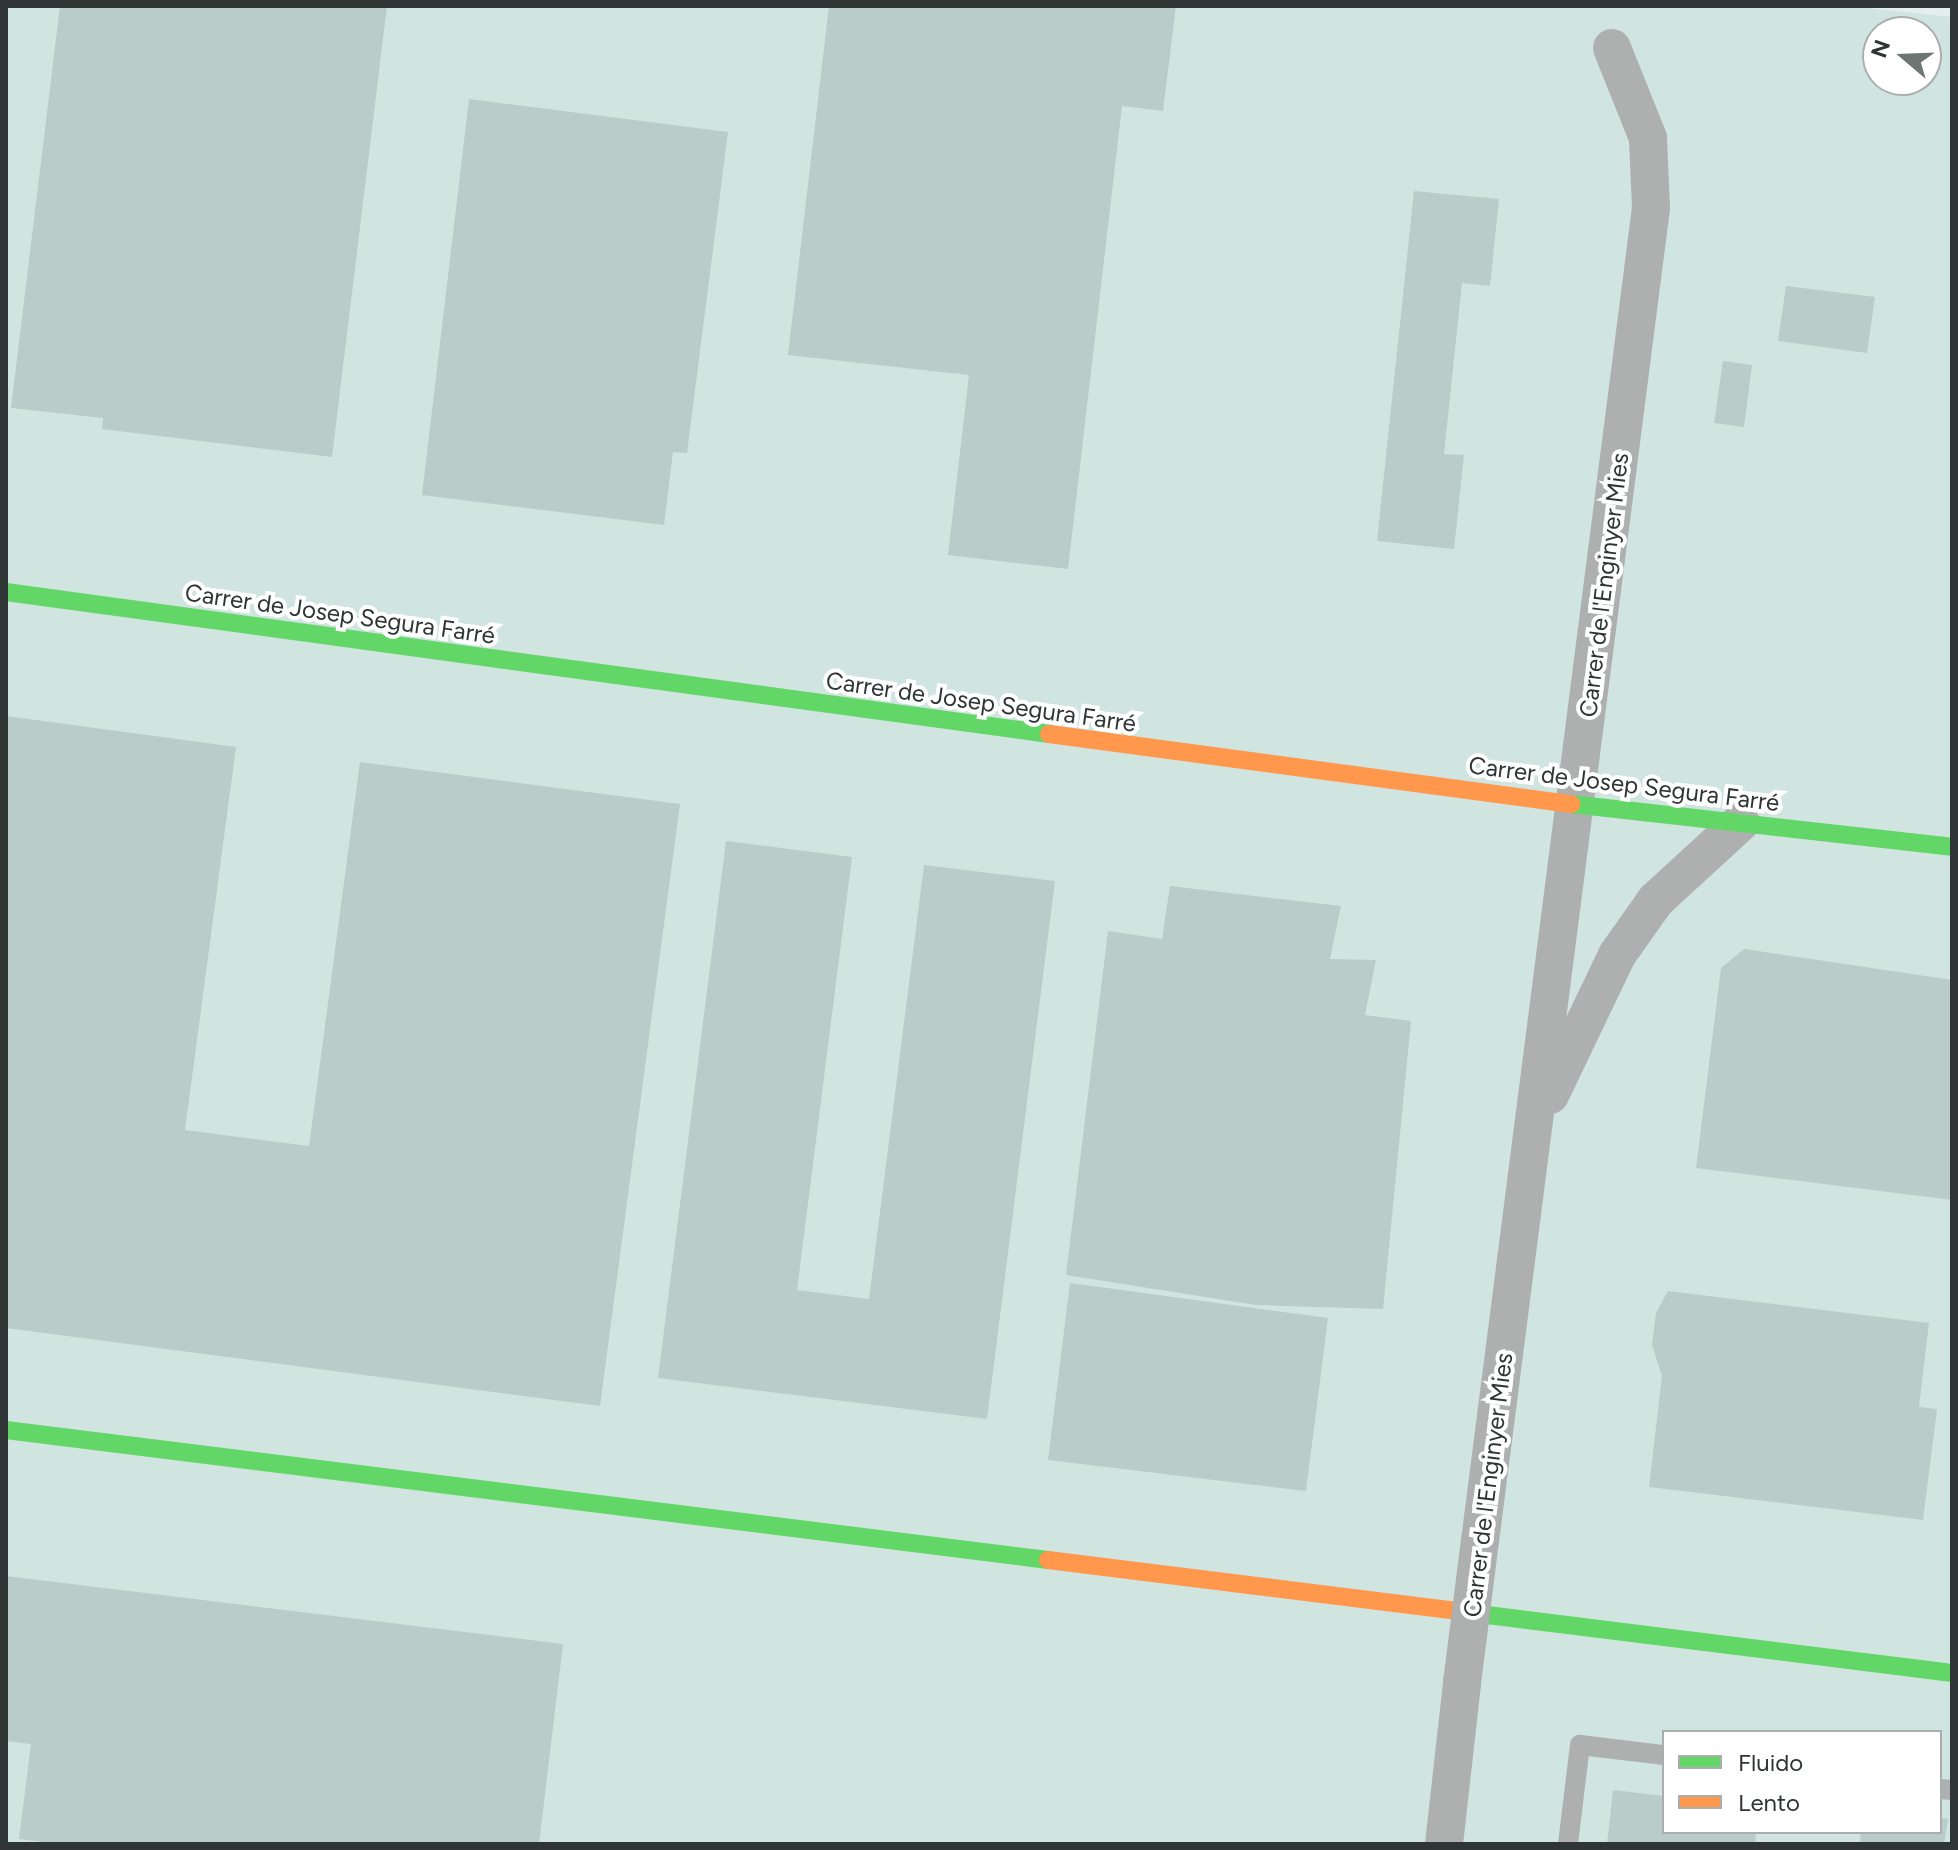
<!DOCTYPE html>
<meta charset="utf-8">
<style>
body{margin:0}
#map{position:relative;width:1958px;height:1850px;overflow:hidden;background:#e4eeec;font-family:Figtree,sans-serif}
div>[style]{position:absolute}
.built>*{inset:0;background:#d0e4e0}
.building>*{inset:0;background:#b9ccc9}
.lane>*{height:20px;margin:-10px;padding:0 10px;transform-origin:10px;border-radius:10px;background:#aeb0b0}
.street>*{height:38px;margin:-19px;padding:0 19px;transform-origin:19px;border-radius:19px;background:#aeb0b0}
.fast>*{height:18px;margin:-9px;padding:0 9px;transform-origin:9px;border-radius:9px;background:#63d668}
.slow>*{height:18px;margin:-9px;padding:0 9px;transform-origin:9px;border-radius:9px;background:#ff974d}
.street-bridge>*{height:38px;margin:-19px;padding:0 19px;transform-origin:19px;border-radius:19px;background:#aeb0b0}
span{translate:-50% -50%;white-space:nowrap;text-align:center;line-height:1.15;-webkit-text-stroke:8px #fff;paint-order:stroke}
.street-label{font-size:24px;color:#2e3534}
.frame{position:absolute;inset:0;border:8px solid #2e3534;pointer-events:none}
.legend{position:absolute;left:1662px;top:1730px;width:280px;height:104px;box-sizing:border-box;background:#fff;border:2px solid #abaeae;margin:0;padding:10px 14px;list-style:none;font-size:24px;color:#2e3534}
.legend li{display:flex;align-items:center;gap:16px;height:40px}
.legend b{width:40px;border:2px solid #abaeae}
.north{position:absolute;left:1862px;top:16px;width:80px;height:80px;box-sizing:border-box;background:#fff;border:2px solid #abaeae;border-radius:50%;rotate:289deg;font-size:22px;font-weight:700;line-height:32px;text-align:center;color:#2e3534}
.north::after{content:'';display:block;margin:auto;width:28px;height:36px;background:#6e7674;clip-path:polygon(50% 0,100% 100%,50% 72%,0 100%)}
</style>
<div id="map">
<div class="built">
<i style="clip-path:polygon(evenodd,6px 6px,1849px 6px,1952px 17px,1952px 1844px,6px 1844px,6px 6px,1878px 32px,1926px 32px,1926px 80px,1878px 80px,1878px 32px,6px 6px,1664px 1732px,1940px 1732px,1940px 1832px,1664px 1832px,1664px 1732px)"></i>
</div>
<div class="building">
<i style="clip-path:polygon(60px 6px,387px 6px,332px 457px,102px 429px,103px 418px,11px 408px)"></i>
<i style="clip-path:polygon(829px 6px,1176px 6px,1163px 111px,1122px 106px,1068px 569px,948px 555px,969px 375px,788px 355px)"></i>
<i style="clip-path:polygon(469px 99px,728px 132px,687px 453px,673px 452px,664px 525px,422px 495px)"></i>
<i style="clip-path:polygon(1414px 191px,1499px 199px,1490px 286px,1462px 283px,1444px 454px,1464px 455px,1454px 549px,1377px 541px)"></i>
<i style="clip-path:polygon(1786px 286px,1875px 297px,1867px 353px,1778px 341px)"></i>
<i style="clip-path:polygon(1723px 361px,1752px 365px,1744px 427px,1714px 423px)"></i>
<i style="clip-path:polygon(6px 716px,236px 747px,185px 1130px,309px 1146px,360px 762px,680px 804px,600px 1406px,6px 1328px)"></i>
<i style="clip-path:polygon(726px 841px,852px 857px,797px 1290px,869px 1299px,924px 865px,1055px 881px,987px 1419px,658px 1378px)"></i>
<i style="clip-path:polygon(1170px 886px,1341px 906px,1330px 959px,1376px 960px,1365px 1015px,1411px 1021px,1383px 1309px,1256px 1305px,1066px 1275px,1108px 931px,1162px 939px)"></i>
<i style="clip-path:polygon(1744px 949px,1952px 980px,1952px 1200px,1696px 1168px,1721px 968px)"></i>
<i style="clip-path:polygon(1070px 1283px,1328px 1318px,1306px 1491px,1048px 1460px)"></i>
<i style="clip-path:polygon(1668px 1291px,1929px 1323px,1919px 1407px,1937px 1409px,1923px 1520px,1649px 1487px,1662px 1376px,1652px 1345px,1656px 1313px)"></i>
<i style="clip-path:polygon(6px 1576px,563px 1644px,539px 1844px,58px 1844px,19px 1839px,31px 1744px,6px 1741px)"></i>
<i style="clip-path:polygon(1613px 1790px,1664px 1796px,1664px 1832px,1756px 1832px,1755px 1844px,1607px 1844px)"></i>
<i style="clip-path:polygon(1940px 1818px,1948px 1819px,1944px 1844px,1860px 1844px,1861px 1832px,1940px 1832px)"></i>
</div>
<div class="lane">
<i style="left:1940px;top:1789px;width:12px;rotate:5deg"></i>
<i style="left:1568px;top:1844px;width:100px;rotate:-83.1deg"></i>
<i style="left:1580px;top:1745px;width:85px;rotate:6.8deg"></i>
</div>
<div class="street">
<i style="left:1550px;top:1095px;width:155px;rotate:-64.4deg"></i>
<i style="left:1617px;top:955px;width:67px;rotate:-54.7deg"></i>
<i style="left:1656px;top:900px;width:115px;rotate:-42.5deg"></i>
<i style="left:1480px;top:1541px;width:1344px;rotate:-82.69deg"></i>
<i style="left:1651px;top:208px;width:70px;rotate:-92.5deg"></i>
<i style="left:1648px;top:138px;width:97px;rotate:-111.8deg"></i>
<i style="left:1444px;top:1844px;width:162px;rotate:-83.6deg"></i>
</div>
<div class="fast">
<i style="left:6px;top:592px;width:1053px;rotate:7.75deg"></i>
<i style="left:1571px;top:804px;width:383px;rotate:6.4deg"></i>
<i style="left:6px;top:1430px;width:1050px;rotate:7.11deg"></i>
<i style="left:1471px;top:1613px;width:485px;rotate:7.1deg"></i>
</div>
<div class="slow">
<i style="left:1049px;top:734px;width:527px;rotate:7.64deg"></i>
<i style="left:1048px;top:1560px;width:426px;rotate:7.1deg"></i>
</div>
<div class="street-bridge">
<i style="left:1462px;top:1683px;width:143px;rotate:-82.8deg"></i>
</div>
<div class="street-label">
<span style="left:1604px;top:585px;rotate:-83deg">Carrer de l'Enginyer Mies</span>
<span style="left:340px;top:614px;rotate:8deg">Carrer de Josep Segura Farré</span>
<span style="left:981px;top:702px;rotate:8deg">Carrer de Josep Segura Farré</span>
<span style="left:1624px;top:784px;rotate:7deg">Carrer de Josep Segura Farré</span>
<span style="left:1488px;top:1485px;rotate:-83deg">Carrer de l'Enginyer Mies</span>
</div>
<div class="frame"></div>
<ul class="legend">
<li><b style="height:10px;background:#63d668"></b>Fluido</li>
<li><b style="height:10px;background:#ff974d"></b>Lento</li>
</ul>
<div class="north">N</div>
</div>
